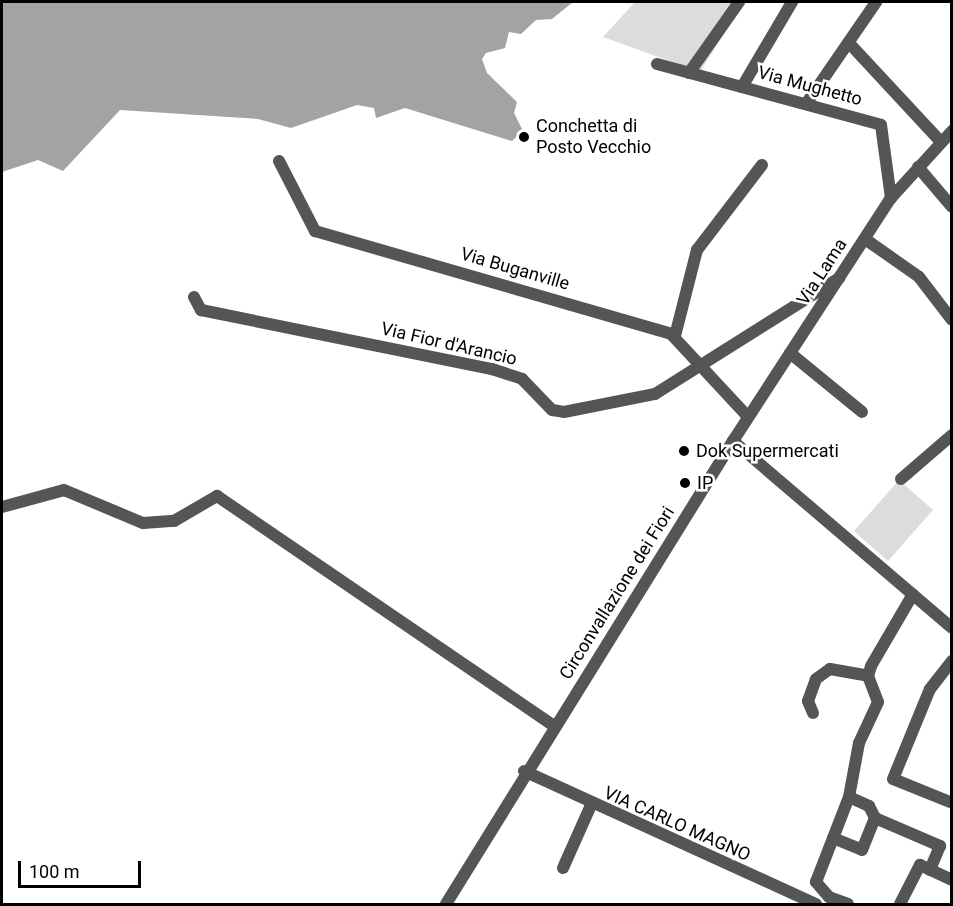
<!DOCTYPE html>
<style>
body{margin:0}
#map{position:relative;width:953px;height:906px;overflow:hidden;background:#fff;font-family:Roboto,sans-serif}
div>[style]{position:absolute}
.green>*{inset:0;background:#dcdcdc}
.water>*{inset:0;background:#a3a3a3}
.minor>*{height:12px;margin:-6px;padding:0 6px;transform-origin:6px;border-radius:6px;background:#555}
.dots>*{width:16px;height:16px;translate:-50% -50%;box-sizing:border-box;border:3px solid #fff;border-radius:50%}
span{translate:-50% -50%;white-space:nowrap;text-align:center;line-height:1.15;-webkit-text-stroke:5px #fff;paint-order:stroke}
.street-label{font-size:18px;color:#000}
.poi-label{font-size:18px;color:#000}
.left{translate:0 -50%;text-align:left}
.frame{position:absolute;inset:0;border:3px solid #000;pointer-events:none}
.scale{position:absolute;left:18px;top:861px;width:123px;height:27px;box-sizing:border-box;border:3px solid #000;border-top:0;padding-left:8px;font-size:18px;line-height:21px;white-space:nowrap;color:#000;-webkit-text-stroke:4px #fff;paint-order:stroke}
</style>
<div id="map">
<div class="green">
<i style="clip-path:polygon(635px 2px,744px 2px,700px 72px,603px 37px)"></i>
<i style="clip-path:polygon(899px 480px,933px 510px,888px 561px,854px 531px)"></i>
</div>
<div class="water">
<i style="clip-path:polygon(2px 2px,573px 2px,552px 19px,536px 20px,521px 34px,509px 32px,505px 48px,486px 53px,482px 59px,487px 73px,517px 102px,514px 113px,523px 131px,512px 141px,405px 108px,376px 118px,374px 108px,357px 105px,291px 128px,258px 119px,120px 110px,63px 171px,38px 160px,2px 172px)"></i>
</div>
<div class="minor">
<i style="left:849px;top:43px;width:135px;rotate:47.1deg"></i>
<i style="left:657px;top:64px;width:232px;rotate:15.2deg"></i>
<i style="left:881px;top:125px;width:74px;rotate:82.2deg"></i>
<i style="left:689px;top:73px;width:87px;rotate:-54.8deg"></i>
<i style="left:742px;top:87px;width:99px;rotate:-59.5deg"></i>
<i style="left:806px;top:104px;width:124px;rotate:-55.5deg"></i>
<i style="left:279px;top:161px;width:79px;rotate:62.8deg"></i>
<i style="left:315px;top:231px;width:371px;rotate:16.1deg"></i>
<i style="left:671px;top:334px;width:113px;rotate:47.1deg"></i>
<i style="left:918px;top:167px;width:52px;rotate:49.6deg"></i>
<i style="left:865px;top:239px;width:66px;rotate:35.1deg"></i>
<i style="left:919px;top:277px;width:54px;rotate:52.5deg"></i>
<i style="left:194px;top:297px;width:15px;rotate:62deg"></i>
<i style="left:201px;top:310px;width:297px;rotate:11.5deg"></i>
<i style="left:492px;top:369px;width:32px;rotate:18deg"></i>
<i style="left:522px;top:379px;width:43px;rotate:45.9deg"></i>
<i style="left:552px;top:410px;width:12px;rotate:9deg"></i>
<i style="left:564px;top:412px;width:93px;rotate:-11.2deg"></i>
<i style="left:655px;top:394px;width:218px;rotate:-32.2deg"></i>
<i style="left:675px;top:336px;width:89px;rotate:-75.7deg"></i>
<i style="left:697px;top:250px;width:107px;rotate:-52.6deg"></i>
<i style="left:790px;top:353px;width:93px;rotate:39.3deg"></i>
<i style="left:733px;top:441px;width:290px;rotate:-57deg"></i>
<i style="left:891px;top:198px;width:91px;rotate:-47.7deg"></i>
<i style="left:901px;top:479px;width:67px;rotate:-40.8deg"></i>
<i style="left:2px;top:507px;width:64px;rotate:-15.3deg"></i>
<i style="left:64px;top:490px;width:86px;rotate:22.7deg"></i>
<i style="left:143px;top:523px;width:31px;rotate:-4deg"></i>
<i style="left:174px;top:521px;width:50px;rotate:-30.2deg"></i>
<i style="left:217px;top:496px;width:408px;rotate:34.3deg"></i>
<i style="left:813px;top:713px;width:13px;rotate:-113deg"></i>
<i style="left:808px;top:701px;width:23px;rotate:-70deg"></i>
<i style="left:816px;top:679px;width:17px;rotate:-36deg"></i>
<i style="left:830px;top:669px;width:39px;rotate:10deg"></i>
<i style="left:524px;top:771px;width:321px;rotate:24.5deg"></i>
<i style="left:849px;top:797px;width:22px;rotate:24deg"></i>
<i style="left:869px;top:806px;width:13px;rotate:63deg"></i>
<i style="left:950px;top:802px;width:61px;rotate:-158deg"></i>
<i style="left:893px;top:779px;width:97px;rotate:-67.7deg"></i>
<i style="left:930px;top:689px;width:36px;rotate:-52deg"></i>
<i style="left:833px;top:838px;width:31px;rotate:22deg"></i>
<i style="left:862px;top:850px;width:35px;rotate:-68deg"></i>
<i style="left:875px;top:818px;width:71px;rotate:23.3deg"></i>
<i style="left:940px;top:846px;width:26px;rotate:113deg"></i>
<i style="left:563px;top:868px;width:69px;rotate:-66deg"></i>
<i style="left:446px;top:904px;width:545px;rotate:-58.21deg"></i>
<i style="left:733px;top:441px;width:288px;rotate:40.5deg"></i>
<i style="left:848px;top:904px;width:20px;rotate:-160deg"></i>
<i style="left:829px;top:897px;width:20px;rotate:-131deg"></i>
<i style="left:816px;top:882px;width:91px;rotate:-68.8deg"></i>
<i style="left:849px;top:797px;width:55px;rotate:-79.5deg"></i>
<i style="left:859px;top:743px;width:45px;rotate:-65.1deg"></i>
<i style="left:878px;top:702px;width:28px;rotate:-111deg"></i>
<i style="left:868px;top:676px;width:10px;rotate:-73deg"></i>
<i style="left:871px;top:666px;width:83px;rotate:-59.7deg"></i>
<i style="left:900px;top:904px;width:44px;rotate:-62.9deg"></i>
<i style="left:920px;top:865px;width:35px;rotate:25deg"></i>
</div>
<div class="dots">
<i style="left:524px;top:137px;background:#000"></i>
<i style="left:684px;top:451px;background:#000"></i>
<i style="left:685px;top:483px;background:#000"></i>
</div>
<div class="street-label">
<span style="left:810px;top:86px;rotate:15deg">Via Mughetto</span>
<span style="left:515px;top:269px;rotate:16deg">Via Buganville</span>
<span style="left:822px;top:272px;rotate:-57deg">Via Lama</span>
<span style="left:449px;top:344px;rotate:13deg">Via Fior d'Arancio</span>
<span style="left:617px;top:593px;rotate:-58deg">Circonvallazione dei Fiori</span>
<span style="left:677px;top:824px;rotate:24deg">VIA CARLO MAGNO</span>
</div>
<div class="poi-label">
<span class="left" style="left:536px;top:137px">Conchetta di<br>Posto Vecchio</span>
<span class="left" style="left:696px;top:451px">Dok Supermercati</span>
<span class="left" style="left:697px;top:483px">IP</span>
</div>
<div class="frame"></div>
<div class="scale">100 m</div>
</div>
